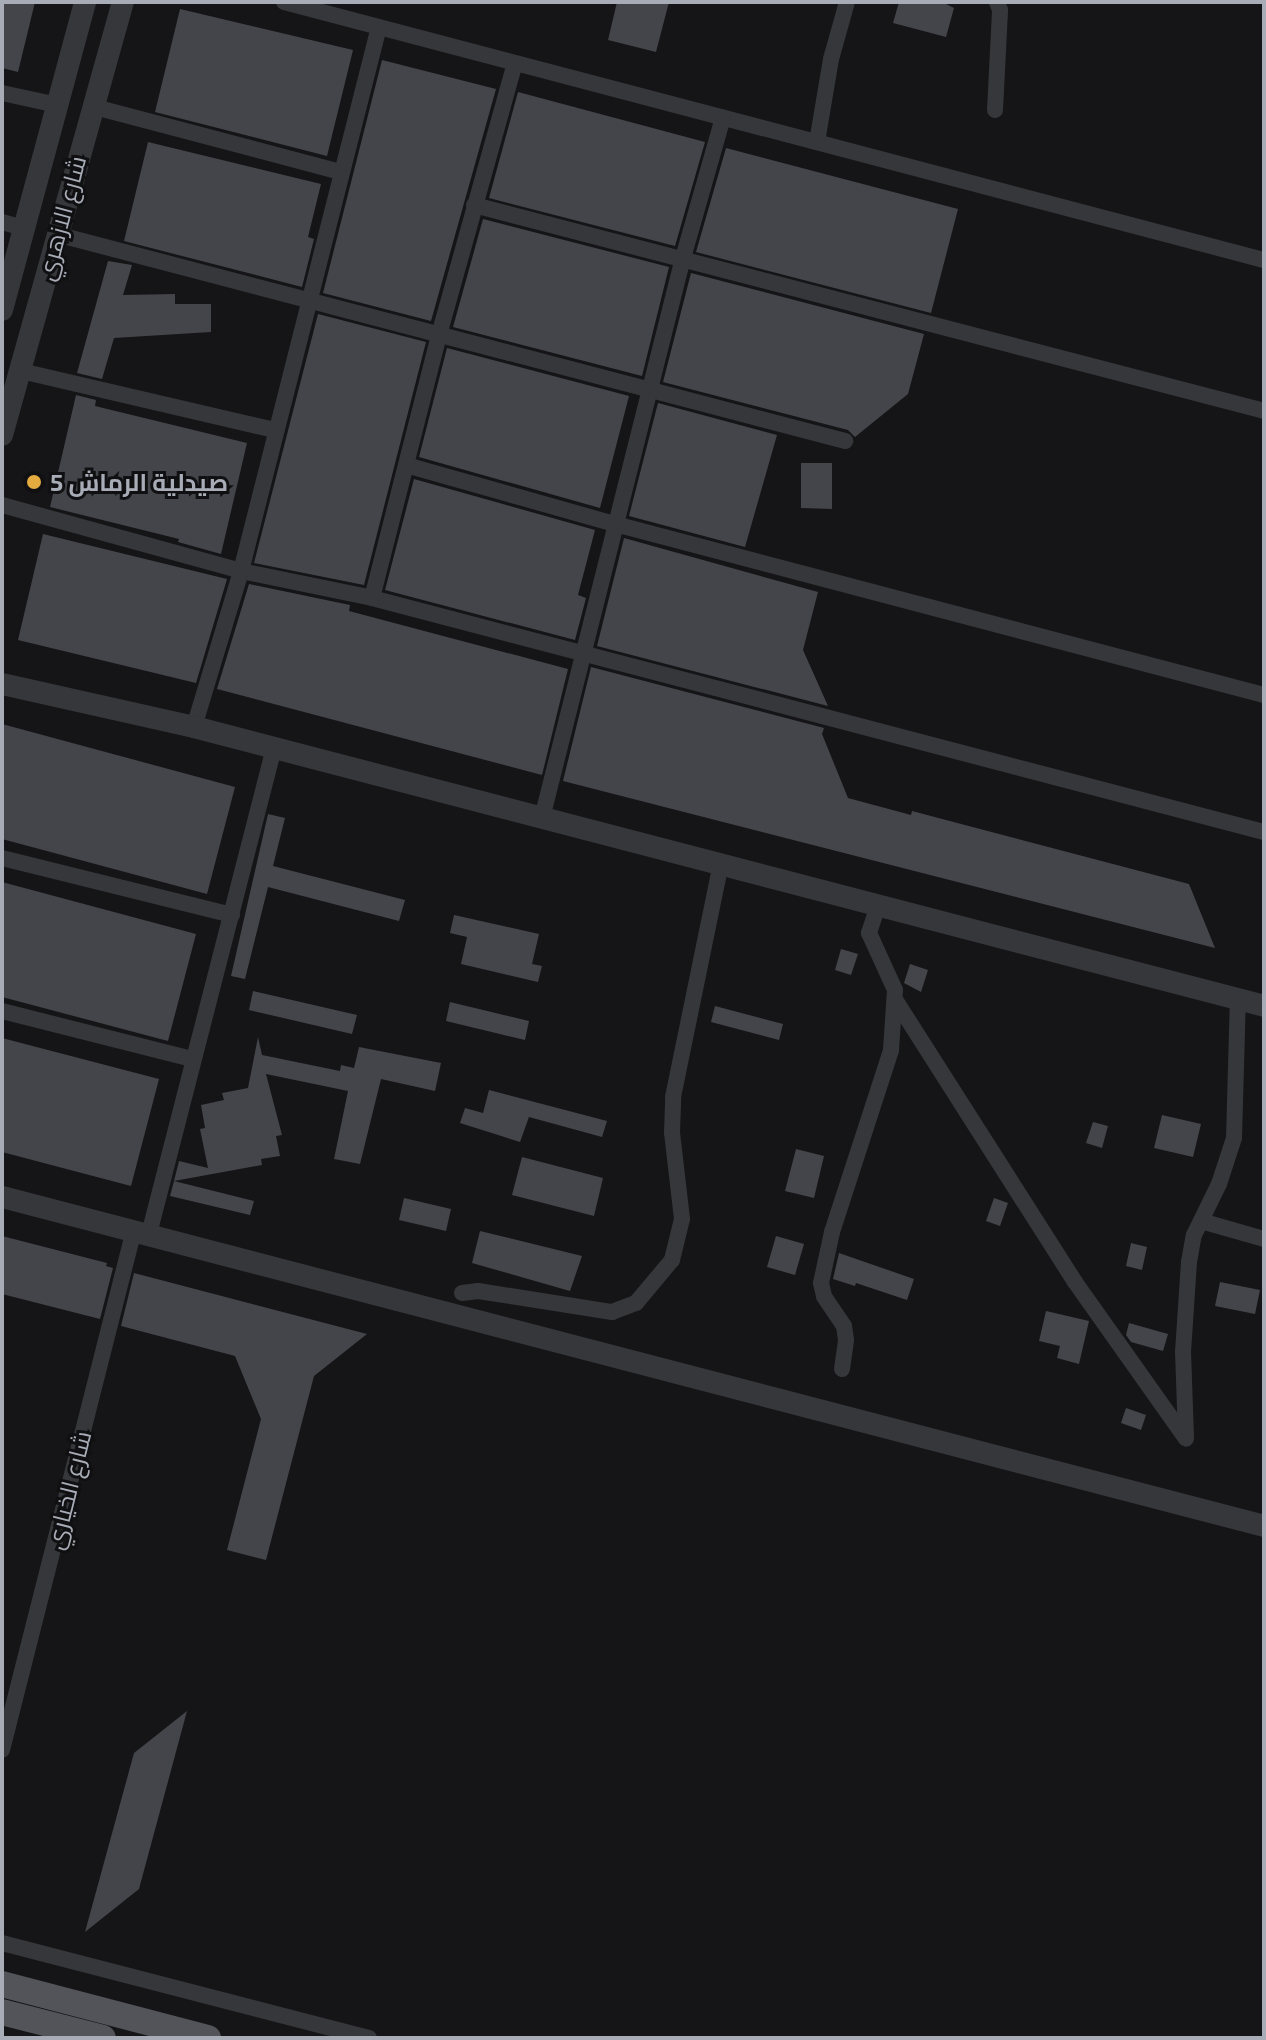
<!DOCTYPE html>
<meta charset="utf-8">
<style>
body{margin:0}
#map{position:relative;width:1266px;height:2040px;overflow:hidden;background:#151517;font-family:"Exo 2",Cairo,sans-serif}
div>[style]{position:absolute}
.building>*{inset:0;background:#44454a}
.minor>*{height:16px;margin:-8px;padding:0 8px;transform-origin:8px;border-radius:8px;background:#36373b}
.tertiary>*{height:22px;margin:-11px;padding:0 11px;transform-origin:11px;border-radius:11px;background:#36373b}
.primary>*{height:26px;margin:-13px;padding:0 13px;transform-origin:13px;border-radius:13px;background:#53545a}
.dots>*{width:22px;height:22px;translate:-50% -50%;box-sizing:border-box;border:4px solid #101012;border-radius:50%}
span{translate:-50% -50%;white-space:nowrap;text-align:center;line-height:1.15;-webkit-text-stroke:6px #101012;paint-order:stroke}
.street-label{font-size:24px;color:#a8acb6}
.poi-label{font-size:24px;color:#a8acb6;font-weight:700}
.left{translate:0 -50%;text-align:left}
.frame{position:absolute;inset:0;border:4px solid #a8acb6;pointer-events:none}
</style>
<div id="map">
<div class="building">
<i style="clip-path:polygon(2px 2px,35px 2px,18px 72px,2px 68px)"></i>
<i style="clip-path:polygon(617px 2px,669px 2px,656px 52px,608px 40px)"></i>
<i style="clip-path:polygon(899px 2px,942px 2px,954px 8px,946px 37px,893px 23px)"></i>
<i style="clip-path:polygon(180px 9px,353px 50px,327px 156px,155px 112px)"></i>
<i style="clip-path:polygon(382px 60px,496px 89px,431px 321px,323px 293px)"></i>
<i style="clip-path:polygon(518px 92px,705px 142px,675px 246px,489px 198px)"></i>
<i style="clip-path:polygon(148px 142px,321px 184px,308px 237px,314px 239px,302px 287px,124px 241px)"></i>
<i style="clip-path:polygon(726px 148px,958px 209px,931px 313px,696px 252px)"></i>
<i style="clip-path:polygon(483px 219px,669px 267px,642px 376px,453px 327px)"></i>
<i style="clip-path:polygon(108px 261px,132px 265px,123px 295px,175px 294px,175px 304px,211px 304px,211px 332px,114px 338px,102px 379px,77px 373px)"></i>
<i style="clip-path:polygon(691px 273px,924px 334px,908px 394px,855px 437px,848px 430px,663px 382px)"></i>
<i style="clip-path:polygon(318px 314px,426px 342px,364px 585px,254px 563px)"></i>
<i style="clip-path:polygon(447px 348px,629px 396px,600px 508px,419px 457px)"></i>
<i style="clip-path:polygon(76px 395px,96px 400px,95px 406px,247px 443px,221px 554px,178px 542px,179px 539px,50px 507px)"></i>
<i style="clip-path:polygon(658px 403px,777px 435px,745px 547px,629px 516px)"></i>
<i style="clip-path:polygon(801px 463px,832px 463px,832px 509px,801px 508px)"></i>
<i style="clip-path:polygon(414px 479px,595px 530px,578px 595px,586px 598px,575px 640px,385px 590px)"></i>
<i style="clip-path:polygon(43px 534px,227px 579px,196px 683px,18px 640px)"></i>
<i style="clip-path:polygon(624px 538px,818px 592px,803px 650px,828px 706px,597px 646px)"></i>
<i style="clip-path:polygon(249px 584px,350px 605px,349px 611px,568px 669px,542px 775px,217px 689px)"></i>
<i style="clip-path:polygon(591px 667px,824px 728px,822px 734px,848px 798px,911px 815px,912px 811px,1189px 884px,1215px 948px,563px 781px)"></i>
<i style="clip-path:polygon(2px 724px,235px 787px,207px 894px,2px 839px)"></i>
<i style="clip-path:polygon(268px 814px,285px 818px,273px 866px,405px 900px,399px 921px,268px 887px,245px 979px,231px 976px)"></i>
<i style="clip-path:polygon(2px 882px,196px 934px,168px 1041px,2px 997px)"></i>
<i style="clip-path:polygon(454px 915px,539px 934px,532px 964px,542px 966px,538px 982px,461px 964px,467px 937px,450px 933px)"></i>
<i style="clip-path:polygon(841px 949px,858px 954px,851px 975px,835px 970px)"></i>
<i style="clip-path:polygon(910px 964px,928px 970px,921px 992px,904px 983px)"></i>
<i style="clip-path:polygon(253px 991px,357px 1015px,352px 1034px,249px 1010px)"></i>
<i style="clip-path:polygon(450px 1002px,529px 1021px,525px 1040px,446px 1021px)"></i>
<i style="clip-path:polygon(715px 1006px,783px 1024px,779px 1040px,711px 1022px)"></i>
<i style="clip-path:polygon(258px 1037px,262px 1055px,340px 1071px,341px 1065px,354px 1068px,359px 1047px,441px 1063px,435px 1091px,381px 1079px,360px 1164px,334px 1159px,348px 1091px,266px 1074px,282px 1135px,276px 1136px,280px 1156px,261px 1159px,262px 1165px,174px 1181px,179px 1161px,208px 1168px,200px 1129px,205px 1128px,201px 1105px,224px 1100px,222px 1093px,248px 1088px)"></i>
<i style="clip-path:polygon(2px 1038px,159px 1079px,131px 1186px,2px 1152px)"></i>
<i style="clip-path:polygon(489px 1090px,607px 1121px,602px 1137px,529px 1117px,520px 1142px,460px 1123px,465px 1108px,483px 1113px)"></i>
<i style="clip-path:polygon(1162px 1115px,1201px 1124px,1193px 1157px,1154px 1148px)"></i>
<i style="clip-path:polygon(1093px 1122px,1108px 1126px,1102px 1148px,1086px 1143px)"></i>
<i style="clip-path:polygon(796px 1149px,824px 1156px,814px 1198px,785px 1191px)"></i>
<i style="clip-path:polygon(522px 1157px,603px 1178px,594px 1216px,512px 1195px)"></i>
<i style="clip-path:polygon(174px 1181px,254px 1201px,250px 1215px,170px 1196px)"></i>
<i style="clip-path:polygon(404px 1198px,451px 1209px,446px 1231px,399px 1220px)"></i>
<i style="clip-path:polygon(994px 1198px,1008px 1203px,1000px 1226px,986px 1221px)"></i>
<i style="clip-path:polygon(480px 1231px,582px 1256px,570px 1291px,472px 1263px)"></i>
<i style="clip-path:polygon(2px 1236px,107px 1263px,106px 1266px,113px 1268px,100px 1319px,2px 1294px)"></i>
<i style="clip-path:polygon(776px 1236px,804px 1244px,795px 1275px,767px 1267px)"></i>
<i style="clip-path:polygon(1131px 1243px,1147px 1247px,1142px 1270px,1126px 1266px)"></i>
<i style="clip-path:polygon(839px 1253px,914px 1279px,907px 1300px,856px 1283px,855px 1286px,833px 1279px)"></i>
<i style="clip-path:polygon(134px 1273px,367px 1334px,314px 1376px,266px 1560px,227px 1550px,261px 1419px,235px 1356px,121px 1326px)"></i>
<i style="clip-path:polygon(1220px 1282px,1260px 1290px,1255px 1314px,1215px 1306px)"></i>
<i style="clip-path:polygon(1046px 1311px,1089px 1321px,1079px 1364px,1057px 1358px,1060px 1346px,1039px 1341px)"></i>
<i style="clip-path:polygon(1129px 1323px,1168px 1334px,1163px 1351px,1131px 1342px,1126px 1335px)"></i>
<i style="clip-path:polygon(1126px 1408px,1146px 1415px,1141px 1430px,1121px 1423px)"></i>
<i style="clip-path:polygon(187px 1711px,139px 1889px,85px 1932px,134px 1753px)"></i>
</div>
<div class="minor">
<i style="left:284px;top:2px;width:1013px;rotate:14.75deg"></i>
<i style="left:2px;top:93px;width:56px;rotate:12.3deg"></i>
<i style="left:91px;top:106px;width:258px;rotate:14.8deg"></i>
<i style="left:995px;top:110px;width:100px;rotate:-87.1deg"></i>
<i style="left:1000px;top:10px;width:9px;rotate:-111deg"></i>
<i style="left:817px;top:142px;width:84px;rotate:-80.4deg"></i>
<i style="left:831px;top:59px;width:59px;rotate:-74.3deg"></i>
<i style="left:474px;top:205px;width:816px;rotate:14.61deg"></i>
<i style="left:2px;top:222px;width:22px;rotate:16deg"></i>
<i style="left:56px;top:234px;width:816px;rotate:14.7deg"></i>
<i style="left:21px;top:371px;width:261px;rotate:13.1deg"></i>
<i style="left:406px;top:465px;width:217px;rotate:15.8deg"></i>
<i style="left:615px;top:524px;width:671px;rotate:14.76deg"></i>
<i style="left:2px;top:505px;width:248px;rotate:15.4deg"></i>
<i style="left:241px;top:571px;width:134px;rotate:11.6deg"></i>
<i style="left:372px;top:598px;width:922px;rotate:14.7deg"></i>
<i style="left:372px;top:598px;width:271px;rotate:-75.7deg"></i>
<i style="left:439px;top:335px;width:282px;rotate:-74.4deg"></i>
<i style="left:194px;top:727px;width:163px;rotate:-73.2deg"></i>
<i style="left:241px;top:571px;width:561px;rotate:-75.77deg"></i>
<i style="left:542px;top:818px;width:577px;rotate:-75.87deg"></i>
<i style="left:683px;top:258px;width:146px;rotate:-74.1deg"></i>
<i style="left:2px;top:858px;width:237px;rotate:13.9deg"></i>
<i style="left:896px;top:1001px;width:333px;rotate:57.5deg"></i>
<i style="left:1075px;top:1282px;width:192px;rotate:54.7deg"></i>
<i style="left:2px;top:1011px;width:196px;rotate:14.2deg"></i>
<i style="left:1201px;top:1221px;width:66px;rotate:15.9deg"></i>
<i style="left:149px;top:1234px;width:502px;rotate:-75.58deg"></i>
<i style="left:462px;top:1293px;width:16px;rotate:-7deg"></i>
<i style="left:478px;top:1291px;width:136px;rotate:8.9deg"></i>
<i style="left:612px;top:1312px;width:26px;rotate:-21deg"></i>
<i style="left:636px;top:1303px;width:56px;rotate:-50.1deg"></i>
<i style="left:672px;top:1260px;width:42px;rotate:-76.3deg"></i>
<i style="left:682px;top:1219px;width:87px;rotate:-96.6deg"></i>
<i style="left:672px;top:1133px;width:36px;rotate:-88deg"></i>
<i style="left:673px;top:1097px;width:238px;rotate:-78.4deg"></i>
<i style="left:842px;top:1369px;width:29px;rotate:-82deg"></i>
<i style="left:846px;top:1340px;width:14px;rotate:-98deg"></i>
<i style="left:844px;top:1326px;width:36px;rotate:-124deg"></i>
<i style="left:824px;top:1296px;width:13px;rotate:-103deg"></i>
<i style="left:821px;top:1283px;width:52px;rotate:-77.8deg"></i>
<i style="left:832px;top:1232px;width:191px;rotate:-72deg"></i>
<i style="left:891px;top:1050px;width:60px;rotate:-86.2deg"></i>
<i style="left:895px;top:990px;width:63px;rotate:-114.5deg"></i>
<i style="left:869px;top:933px;width:28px;rotate:-72deg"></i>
<i style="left:1186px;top:1437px;width:85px;rotate:-92deg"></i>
<i style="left:1183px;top:1352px;width:90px;rotate:-86.2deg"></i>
<i style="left:1189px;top:1262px;width:27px;rotate:-80deg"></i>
<i style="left:1194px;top:1235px;width:57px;rotate:-63.9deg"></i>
<i style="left:1219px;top:1184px;width:48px;rotate:-71.9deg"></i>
<i style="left:1234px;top:1138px;width:139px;rotate:-88.4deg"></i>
<i style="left:2px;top:1750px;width:536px;rotate:-75.76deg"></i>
<i style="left:2px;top:1943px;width:379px;rotate:14.5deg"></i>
</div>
<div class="tertiary">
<i style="left:2px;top:310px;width:319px;rotate:-74.9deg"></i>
<i style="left:2px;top:435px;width:450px;rotate:-74.4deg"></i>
<i style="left:2px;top:684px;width:197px;rotate:12.6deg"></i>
<i style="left:194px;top:727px;width:1106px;rotate:14.61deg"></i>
<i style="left:2px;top:1197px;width:1304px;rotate:14.61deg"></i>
</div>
<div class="primary">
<i style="left:2px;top:1984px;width:213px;rotate:14.7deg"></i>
<i style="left:2px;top:2012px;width:104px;rotate:14.4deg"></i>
</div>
<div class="dots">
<i style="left:34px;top:482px;background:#e4ab40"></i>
</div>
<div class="street-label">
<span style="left:61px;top:218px;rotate:-75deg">شارع الازهري</span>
<span style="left:68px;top:1490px;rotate:-76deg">شارع الخياري</span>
</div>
<div class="poi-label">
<span class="left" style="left:50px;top:482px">صيدلية الرماش 5</span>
</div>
<div class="frame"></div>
</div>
